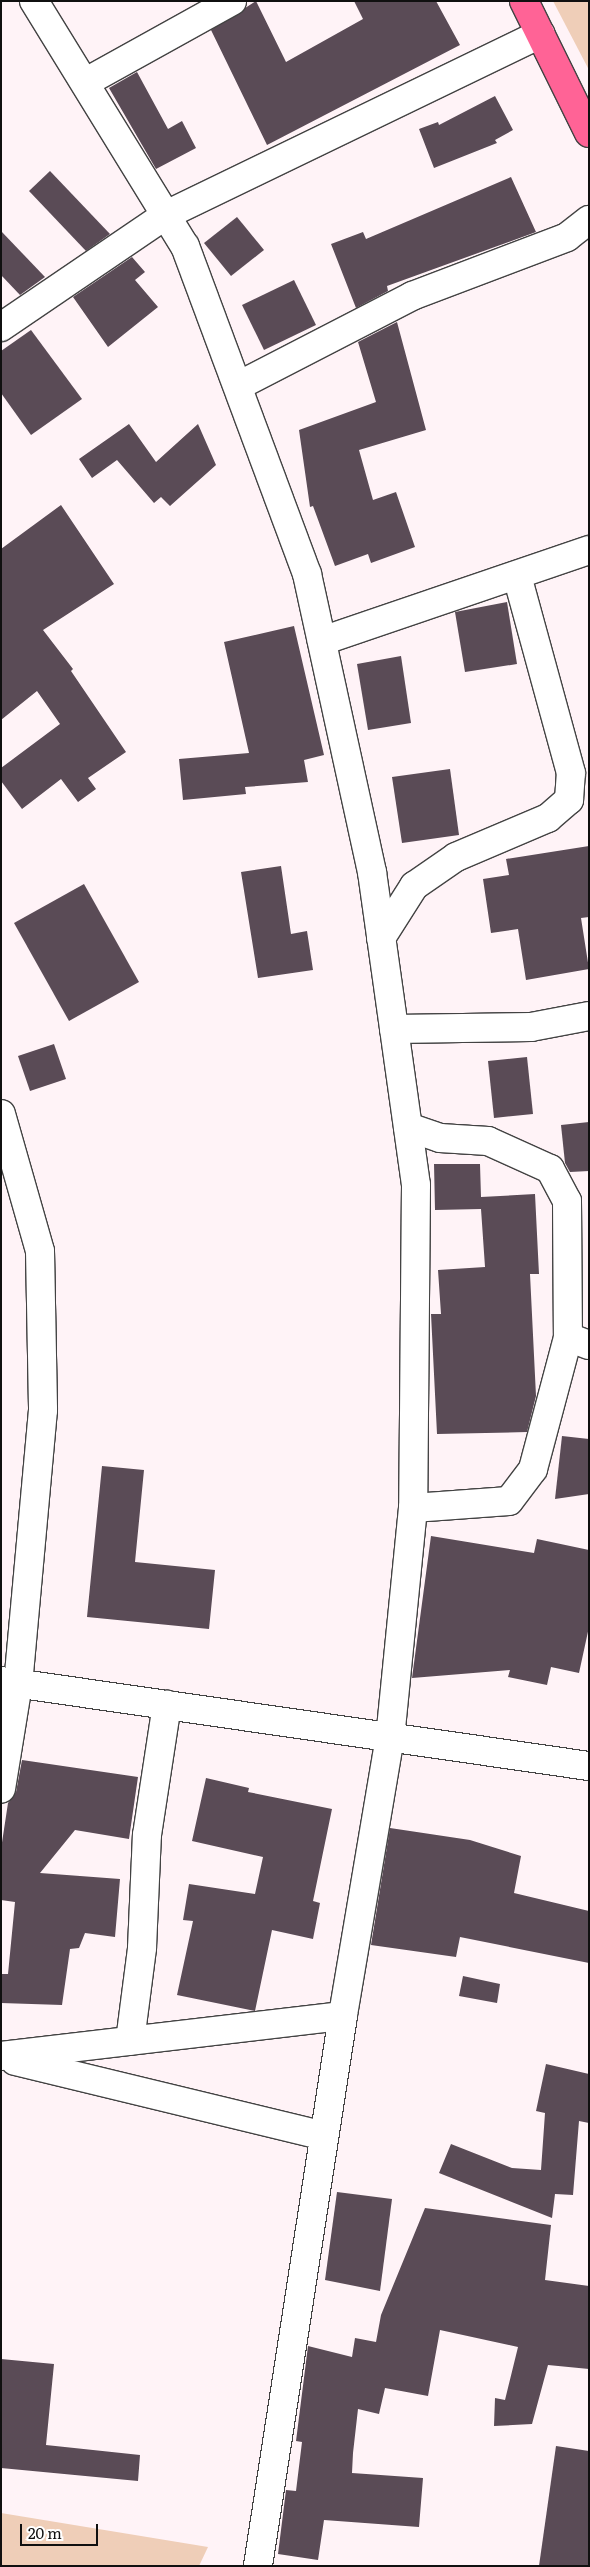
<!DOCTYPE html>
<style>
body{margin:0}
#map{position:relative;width:590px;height:2567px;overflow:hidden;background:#fff3f7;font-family:Literata,serif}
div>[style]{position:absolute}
.green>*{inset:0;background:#efceb8}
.building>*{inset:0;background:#5a4b56}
.roads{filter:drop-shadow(1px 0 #434343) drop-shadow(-1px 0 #434343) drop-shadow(0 1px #434343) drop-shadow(0 -1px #434343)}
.minor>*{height:28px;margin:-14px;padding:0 14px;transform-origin:14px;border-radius:14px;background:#fff}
.major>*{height:28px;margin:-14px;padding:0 14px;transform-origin:14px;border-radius:14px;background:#ff6396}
span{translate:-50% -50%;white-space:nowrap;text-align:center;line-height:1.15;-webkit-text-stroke:5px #fff;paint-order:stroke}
.frame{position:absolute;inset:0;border:2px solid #101010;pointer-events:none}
.scale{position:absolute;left:20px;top:2524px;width:78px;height:22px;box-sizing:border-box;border:2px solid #101010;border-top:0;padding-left:6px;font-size:15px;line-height:18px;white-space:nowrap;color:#101010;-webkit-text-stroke:4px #fff;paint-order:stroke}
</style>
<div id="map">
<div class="green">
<i style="clip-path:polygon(553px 1px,589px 1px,589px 70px)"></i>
<i style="clip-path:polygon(1px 2513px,208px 2547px,199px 2566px,1px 2566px)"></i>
</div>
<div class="building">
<i style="clip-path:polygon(256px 1px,286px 62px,363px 19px,354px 1px,436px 1px,460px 45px,267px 145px,211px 30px)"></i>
<i style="clip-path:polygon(137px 72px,168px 129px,182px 121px,196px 148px,156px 169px,109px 88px)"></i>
<i style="clip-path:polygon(495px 96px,513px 130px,495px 140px,497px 143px,434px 168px,419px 129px,438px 122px,439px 125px)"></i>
<i style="clip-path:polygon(50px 171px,110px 234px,86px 251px,29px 191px)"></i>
<i style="clip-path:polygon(511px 177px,536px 232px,387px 286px,388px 291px,356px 308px,331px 244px,363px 232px,366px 239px)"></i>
<i style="clip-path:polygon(237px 217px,264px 250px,231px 276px,204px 243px)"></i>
<i style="clip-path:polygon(1px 231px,45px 277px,20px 295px,1px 275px)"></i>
<i style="clip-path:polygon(132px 257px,145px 272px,135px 280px,158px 307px,108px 347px,73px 297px)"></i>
<i style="clip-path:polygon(294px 280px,316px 325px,264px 350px,242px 305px)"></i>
<i style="clip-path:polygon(397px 322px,426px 430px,359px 450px,373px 500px,396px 492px,415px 547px,371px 563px,368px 554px,335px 566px,313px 506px,310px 507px,299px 430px,376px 402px,358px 342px)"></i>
<i style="clip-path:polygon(31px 330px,82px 399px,31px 435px,1px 393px,1px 351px)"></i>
<i style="clip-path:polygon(129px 424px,156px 462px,198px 424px,216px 465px,170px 506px,161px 497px,154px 503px,117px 460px,92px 478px,79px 459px)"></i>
<i style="clip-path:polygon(61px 505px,114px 584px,43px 630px,73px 669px,71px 671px,126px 752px,88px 778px,96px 789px,78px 802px,61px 779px,22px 809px,1px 781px,1px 768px,60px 724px,37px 691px,1px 720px,1px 549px)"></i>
<i style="clip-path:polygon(507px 602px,517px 664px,465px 672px,455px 612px)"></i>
<i style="clip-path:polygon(294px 626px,324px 755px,304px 760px,308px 782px,245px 787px,246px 794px,183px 800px,179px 759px,249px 753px,224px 642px)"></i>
<i style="clip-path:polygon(401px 656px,411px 723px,368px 730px,357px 664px)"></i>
<i style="clip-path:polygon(450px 769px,459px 835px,402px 843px,392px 777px)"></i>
<i style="clip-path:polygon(589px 846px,589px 917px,581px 918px,589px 969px,526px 980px,518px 929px,491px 933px,483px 879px,509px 875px,506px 859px)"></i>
<i style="clip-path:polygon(281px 866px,291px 934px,307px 931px,313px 970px,258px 978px,241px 872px)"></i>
<i style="clip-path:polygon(84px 884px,139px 982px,69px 1021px,14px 923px)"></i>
<i style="clip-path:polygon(54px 1044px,66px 1079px,30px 1091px,18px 1056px)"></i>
<i style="clip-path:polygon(527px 1057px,533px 1114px,494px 1118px,488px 1061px)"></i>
<i style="clip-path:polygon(589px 1122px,589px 1171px,570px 1172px,565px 1163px,561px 1125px)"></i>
<i style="clip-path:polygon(434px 1164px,480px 1164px,481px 1197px,535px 1194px,539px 1274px,530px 1274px,536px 1396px,527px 1432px,437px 1434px,431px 1314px,441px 1314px,438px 1270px,485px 1267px,481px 1209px,435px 1210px)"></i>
<i style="clip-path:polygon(562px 1436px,589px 1439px,589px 1494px,555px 1499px)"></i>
<i style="clip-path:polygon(102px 1466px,144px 1470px,135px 1562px,215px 1570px,209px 1629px,87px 1617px)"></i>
<i style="clip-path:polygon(431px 1536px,534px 1553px,537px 1539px,589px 1550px,589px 1627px,579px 1673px,551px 1667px,547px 1685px,508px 1677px,510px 1670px,412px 1678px)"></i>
<i style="clip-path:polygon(22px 1760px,138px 1777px,129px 1839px,75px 1830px,40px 1873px,120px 1879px,115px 1937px,85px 1933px,79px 1948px,70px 1949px,62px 2005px,1px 2003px,1px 1974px,8px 1974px,15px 1902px,1px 1900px,1px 1849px,8px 1803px,16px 1792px)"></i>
<i style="clip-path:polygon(206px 1778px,249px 1788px,248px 1792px,332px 1809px,313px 1901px,320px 1903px,313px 1939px,272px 1930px,255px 2011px,177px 1995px,193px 1921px,183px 1920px,189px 1884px,255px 1894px,263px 1857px,192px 1841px)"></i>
<i style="clip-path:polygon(390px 1828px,470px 1840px,521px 1856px,514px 1893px,589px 1911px,589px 1963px,460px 1937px,456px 1957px,371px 1945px)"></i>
<i style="clip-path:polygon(463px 1976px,500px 1984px,497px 2003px,459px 1996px)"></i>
<i style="clip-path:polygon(546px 2064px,589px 2074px,589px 2123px,579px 2121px,573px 2195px,555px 2194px,552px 2218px,439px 2173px,451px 2144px,512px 2168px,541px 2170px,545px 2113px,536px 2111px)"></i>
<i style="clip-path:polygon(337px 2192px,392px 2199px,380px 2291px,325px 2280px)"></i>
<i style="clip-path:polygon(425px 2208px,551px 2225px,545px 2280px,589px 2286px,589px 2369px,548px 2365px,532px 2424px,494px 2426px,495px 2398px,505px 2400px,518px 2347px,440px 2330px,428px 2396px,385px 2388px,379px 2414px,358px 2409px,353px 2453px,352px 2473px,423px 2478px,419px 2527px,324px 2520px,318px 2560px,278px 2554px,286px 2490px,296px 2491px,302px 2442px,296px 2441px,308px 2346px,352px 2357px,355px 2338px,376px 2342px,381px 2315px)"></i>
<i style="clip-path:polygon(1px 2359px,54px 2364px,46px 2445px,140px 2455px,138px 2481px,1px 2468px)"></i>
<i style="clip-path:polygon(556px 2446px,589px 2451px,589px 2566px,539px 2566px)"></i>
</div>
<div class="roads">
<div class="minor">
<i style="left:34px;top:1px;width:288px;rotate:58.4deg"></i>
<i style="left:185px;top:246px;width:350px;rotate:69.6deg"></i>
<i style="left:307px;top:574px;width:305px;rotate:77.7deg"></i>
<i style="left:372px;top:872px;width:316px;rotate:82deg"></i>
<i style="left:416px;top:1185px;width:323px;rotate:90.5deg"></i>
<i style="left:413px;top:1508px;width:230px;rotate:95.7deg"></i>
<i style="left:390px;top:1737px;width:283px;rotate:99.6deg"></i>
<i style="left:343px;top:2016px;width:557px;rotate:98.79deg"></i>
<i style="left:86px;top:82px;width:167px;rotate:-29deg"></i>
<i style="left:1px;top:327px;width:199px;rotate:-34.2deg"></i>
<i style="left:166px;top:215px;width:416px;rotate:-25.8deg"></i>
<i style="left:238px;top:386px;width:196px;rotate:-27.3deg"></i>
<i style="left:412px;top:296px;width:166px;rotate:-20.8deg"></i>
<i style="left:567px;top:237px;width:28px;rotate:-38deg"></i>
<i style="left:322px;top:641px;width:282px;rotate:-18.8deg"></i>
<i style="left:381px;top:938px;width:62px;rotate:-57.6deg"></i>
<i style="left:414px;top:886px;width:51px;rotate:-34.6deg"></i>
<i style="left:456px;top:857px;width:100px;rotate:-23deg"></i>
<i style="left:548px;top:818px;width:28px;rotate:-41deg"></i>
<i style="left:569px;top:800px;width:27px;rotate:-86deg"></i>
<i style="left:571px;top:773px;width:205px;rotate:-105.3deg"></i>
<i style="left:394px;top:1029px;width:137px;rotate:-0.8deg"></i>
<i style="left:531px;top:1027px;width:59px;rotate:-10.7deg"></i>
<i style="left:1px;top:1114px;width:142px;rotate:74.1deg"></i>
<i style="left:40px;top:1251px;width:159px;rotate:88.9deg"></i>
<i style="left:43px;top:1410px;width:275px;rotate:95.2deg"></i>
<i style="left:18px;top:1684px;width:106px;rotate:99.2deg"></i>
<i style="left:408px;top:1127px;width:34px;rotate:19deg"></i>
<i style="left:440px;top:1138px;width:48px;rotate:3.6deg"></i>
<i style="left:488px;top:1141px;width:68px;rotate:24.3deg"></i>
<i style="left:550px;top:1169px;width:36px;rotate:62deg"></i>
<i style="left:567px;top:1201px;width:136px;rotate:89.6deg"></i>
<i style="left:568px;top:1337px;width:22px;rotate:21deg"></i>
<i style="left:413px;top:1508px;width:96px;rotate:-4.2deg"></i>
<i style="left:509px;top:1501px;width:40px;rotate:-53deg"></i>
<i style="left:533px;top:1469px;width:137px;rotate:-75.1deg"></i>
<i style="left:1px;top:1681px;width:594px;rotate:8.23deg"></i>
<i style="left:130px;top:2041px;width:94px;rotate:-82.6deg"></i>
<i style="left:142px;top:1948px;width:113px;rotate:-87.5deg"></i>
<i style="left:147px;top:1835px;width:132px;rotate:-81.3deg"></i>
<i style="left:1px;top:2056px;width:344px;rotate:-6.7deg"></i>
<i style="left:15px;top:2061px;width:318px;rotate:13.6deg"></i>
</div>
<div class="major">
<i style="left:524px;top:1px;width:147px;rotate:63.8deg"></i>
</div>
</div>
<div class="frame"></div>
<div class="scale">20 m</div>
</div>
